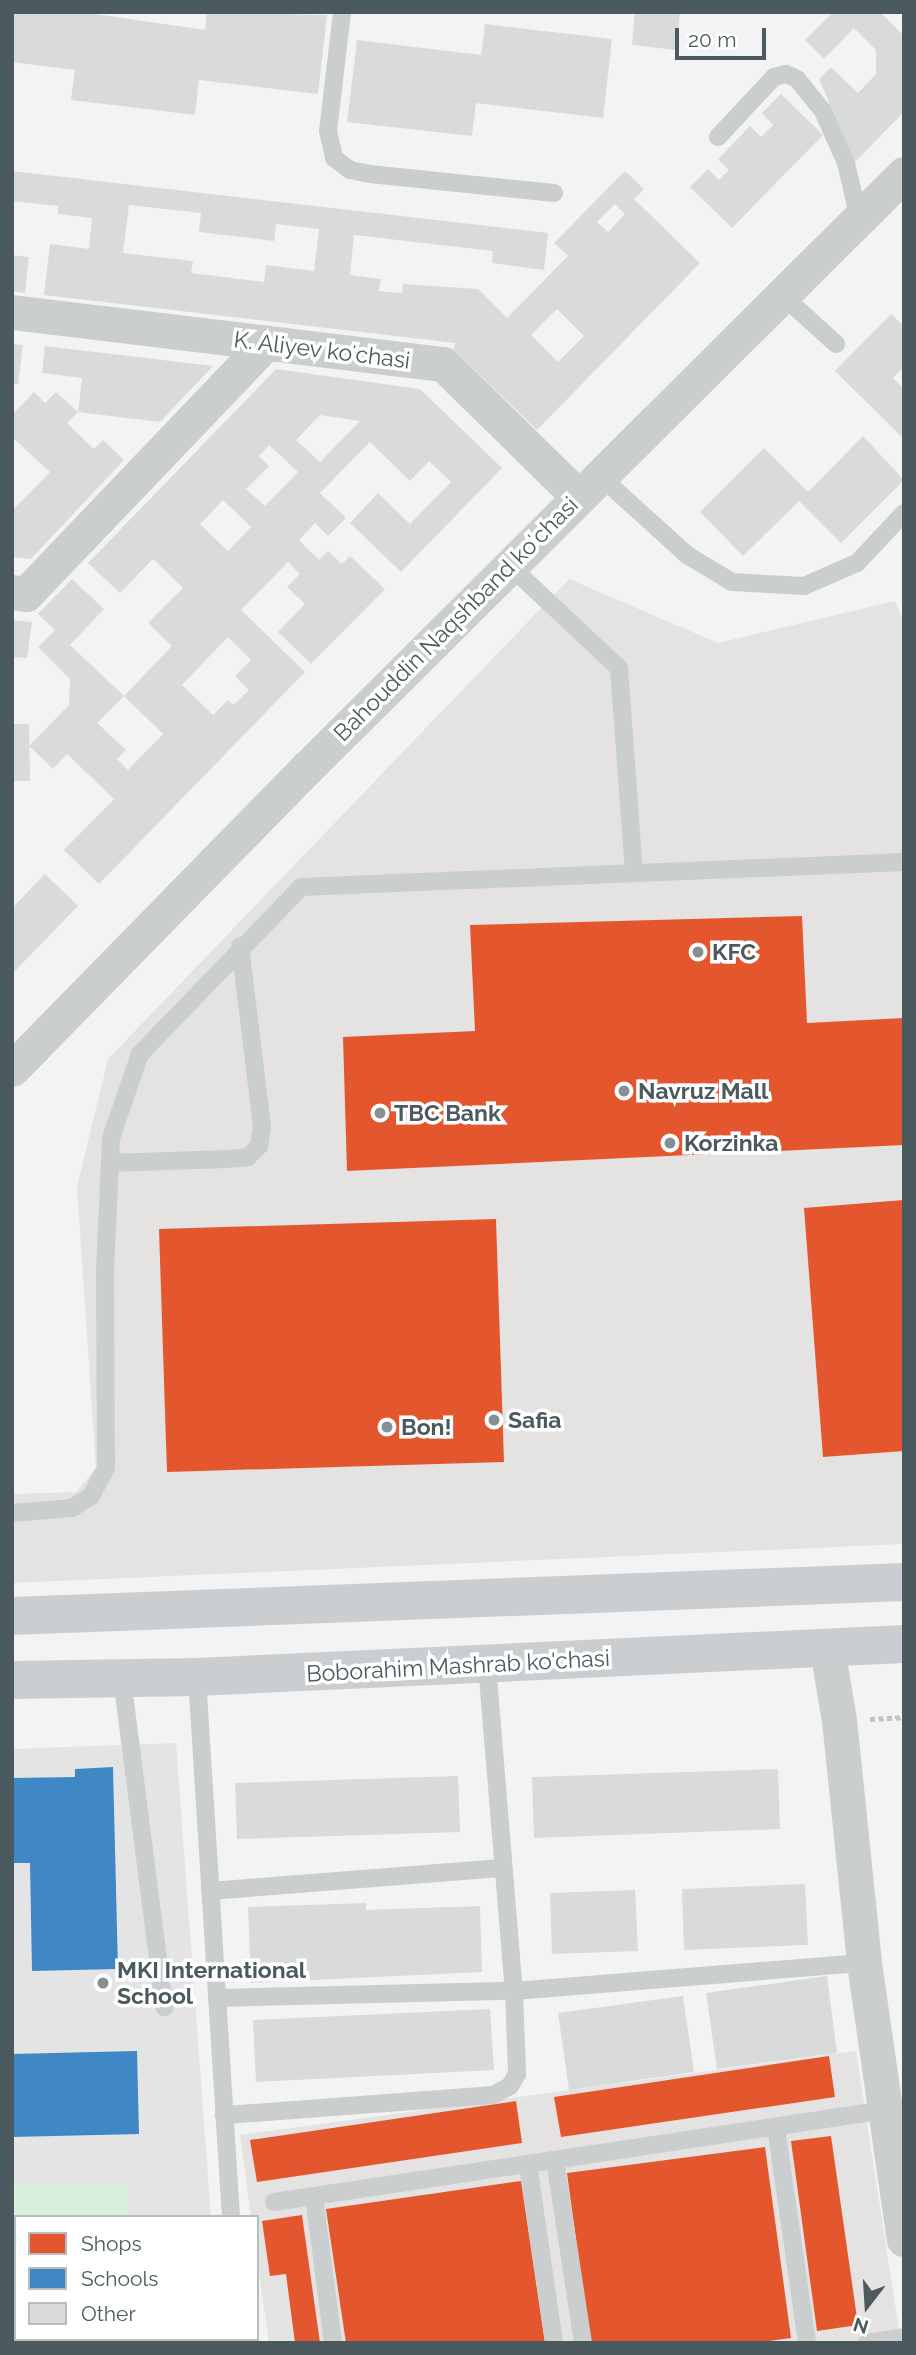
<!DOCTYPE html>
<meta charset="utf-8">
<style>
body{margin:0}
#map{position:relative;width:916px;height:2355px;overflow:hidden;background:#f3f3f3;font-family:Raleway,sans-serif}
div>[style]{position:absolute}
.commercial>*{inset:0;background:#e4e3e1}
.education>*{inset:0;background:#e5e4e5}
.green>*{inset:0;background:#d9f0dd}
.shops>*{inset:0;background:#e4572e}
.schools>*{inset:0;background:#3f88c5}
.building>*{inset:0;background:#d9dbdb}
.path>*{height:4.5px;margin-top:-2.25px;transform-origin:0;background:repeating-linear-gradient(90deg,#bbc6c0 0 5px,transparent 0 8.5px)}
.lane>*{height:18px;margin:-9px;padding:0 9px;transform-origin:9px;border-radius:9px;background:#cbcece}
.street>*{height:35px;margin:-17.5px;padding:0 17.5px;transform-origin:17.5px;border-radius:17.5px;background:#cbcece}
.secondary>*{height:38px;margin:-19px;padding:0 19px;transform-origin:19px;border-radius:19px;background:#cbced0}
.dots>*{width:19px;height:19px;translate:-50% -50%;box-sizing:border-box;border:4px solid #fff;border-radius:50%}
span{translate:-50% -50%;white-space:nowrap;text-align:center;line-height:1.15;-webkit-text-stroke:7px #fff;paint-order:stroke}
.street-label{font-size:23px;color:#4b5a5e}
.poi-label{font-size:23px;color:#4b5a5e;font-weight:700}
.left{translate:0 -50%;text-align:left}
.frame{position:absolute;inset:0;border:14px solid #4b5a5e;pointer-events:none}
.legend{position:absolute;left:14px;top:2215px;width:245px;height:126px;box-sizing:border-box;background:#fff;border:2px solid #b7bdbf;margin:0;padding:9px 12px;list-style:none;font-size:21px;color:#4b5a5e}
.legend li{display:flex;align-items:center;gap:14px;height:35px}
.legend b{width:35px;border:2px solid #b7bdbf}
.north{position:absolute;left:832px;top:2271px;width:70px;height:70px;-webkit-text-stroke:5px #fff;paint-order:stroke;rotate:197deg;font-size:19px;font-weight:700;line-height:28px;text-align:center;color:#4b5a5e}
.north::after{content:'';display:block;margin:auto;width:24px;height:32px;background:#4b5a5e;clip-path:polygon(50% 0,100% 100%,50% 72%,0 100%)}
.scale{position:absolute;left:675px;top:28px;width:91px;height:32px;box-sizing:border-box;border:4px solid #4b5a5e;border-top:0;padding-left:9px;font-size:21px;line-height:24px;white-space:nowrap;color:#4b5a5e;-webkit-text-stroke:5px #fff;paint-order:stroke}
</style>
<div id="map">
<div class="commercial">
<i style="clip-path:polygon(569px 579px,718px 643px,895px 601px,904px 624px,904px 1544px,12px 1583px,12px 1494px,76px 1492px,96px 1468px,77px 1187px,108px 1059px)"></i>
<i style="clip-path:polygon(856px 2051px,901px 2343px,269px 2343px,257px 2258px,257px 2217px,251px 2217px,240px 2135px)"></i>
</div>
<div class="education">
<i style="clip-path:polygon(176px 1743px,211px 2217px,16px 2217px,12px 2318px,12px 1749px)"></i>
</div>
<div class="green">
<i style="clip-path:polygon(128px 2183px,128px 2217px,16px 2217px,12px 2279px,12px 2184px)"></i>
</div>
<div class="shops">
<i style="clip-path:polygon(802px 916px,807px 1023px,904px 1018px,904px 1145px,347px 1171px,343px 1037px,475px 1031px,470px 925px)"></i>
<i style="clip-path:polygon(904px 1200px,904px 1451px,823px 1457px,804px 1208px)"></i>
<i style="clip-path:polygon(496px 1219px,504px 1462px,167px 1472px,159px 1229px)"></i>
<i style="clip-path:polygon(829px 2056px,835px 2097px,561px 2137px,554px 2097px)"></i>
<i style="clip-path:polygon(516px 2101px,522px 2143px,257px 2182px,250px 2140px)"></i>
<i style="clip-path:polygon(831px 2136px,858px 2325px,817px 2331px,791px 2141px)"></i>
<i style="clip-path:polygon(765px 2147px,791px 2338px,754px 2343px,590px 2343px,567px 2173px)"></i>
<i style="clip-path:polygon(521px 2181px,545px 2343px,346px 2343px,326px 2209px)"></i>
<i style="clip-path:polygon(302px 2215px,320px 2343px,295px 2343px,286px 2274px,270px 2276px,262px 2221px)"></i>
</div>
<div class="schools">
<i style="clip-path:polygon(113px 1767px,118px 1969px,32px 1971px,30px 1863px,12px 1863px,12px 1778px,75px 1777px,75px 1769px)"></i>
<i style="clip-path:polygon(137px 2051px,139px 2134px,12px 2137px,12px 2054px)"></i>
</div>
<div class="building">
<i style="clip-path:polygon(12px 12px,82px 12px,205px 30px,207px 12px,327px 15px,318px 94px,199px 80px,195px 115px,71px 100px,75px 70px,12px 62px)"></i>
<i style="clip-path:polygon(635px 12px,680px 12px,676px 50px,632px 45px)"></i>
<i style="clip-path:polygon(833px 12px,880px 12px,904px 36px,904px 112px,855px 162px,819px 79px,831px 67px,858px 93px,876px 74px,876px 50px,854px 28px,824px 59px,805px 40px)"></i>
<i style="clip-path:polygon(485px 24px,612px 39px,603px 118px,476px 103px,472px 136px,347px 122px,357px 40px,481px 55px)"></i>
<i style="clip-path:polygon(781px 94px,823px 135px,732px 228px,690px 187px,708px 169px,719px 180px,729px 170px,718px 159px,750px 126px,761px 137px,773px 125px,762px 113px)"></i>
<i style="clip-path:polygon(evenodd,12px 171px,548px 233px,544px 270px,492px 263px,493px 251px,354px 235px,350px 275px,381px 279px,379px 291px,402px 293px,403px 284px,478px 289px,507px 318px,568px 256px,554px 243px,625px 171px,644px 189px,634px 199px,700px 263px,537px 430px,453px 349px,456px 343px,44px 295px,50px 244px,89px 249px,92px 218px,58px 214px,58px 206px,12px 201px,12px 171px,615px 204px,625px 214px,608px 232px,597px 222px,615px 204px,12px 171px,129px 205px,201px 213px,199px 232px,274px 241px,276px 224px,319px 229px,314px 271px,266px 265px,264px 282px,191px 273px,193px 261px,123px 253px,129px 205px,12px 171px,557px 309px,584px 336px,558px 362px,531px 335px,557px 309px)"></i>
<i style="clip-path:polygon(12px 255px,29px 257px,25px 293px,12px 291px)"></i>
<i style="clip-path:polygon(891px 314px,904px 326px,904px 367px,893px 378px,904px 389px,904px 439px,835px 371px)"></i>
<i style="clip-path:polygon(12px 344px,23px 345px,18px 384px,12px 384px)"></i>
<i style="clip-path:polygon(45px 346px,213px 366px,160px 422px,78px 412px,67px 423px,94px 449px,103px 440px,124px 460px,31px 559px,12px 557px,12px 511px,50px 472px,12px 437px,12px 415px,34px 392px,45px 403px,56px 392px,78px 412px,82px 378px,42px 373px)"></i>
<i style="clip-path:polygon(evenodd,276px 369px,420px 389px,502px 468px,401px 572px,350px 523px,378px 493px,410px 524px,451px 482px,429px 461px,410px 481px,370px 442px,320px 493px,346px 518px,328px 536px,315px 523px,299px 540px,319px 560px,328px 551px,342px 564px,350px 556px,385px 589px,311px 664px,278px 632px,305px 604px,287px 587px,300px 574px,288px 562px,241px 610px,305px 672px,99px 884px,64px 850px,114px 799px,67px 754px,53px 769px,29px 746px,69px 705px,70px 679px,38px 647px,55px 630px,38px 614px,72px 579px,104px 609px,70px 645px,124px 696px,97px 723px,126px 750px,117px 759px,128px 770px,163px 734px,124px 696px,172px 646px,148px 623px,183px 588px,153px 559px,120px 593px,88px 563px,276px 369px,320px 415px,360px 421px,320px 462px,296px 440px,320px 415px,276px 369px,269px 445px,298px 472px,265px 506px,246px 489px,269px 466px,259px 456px,269px 445px,276px 369px,223px 500px,251px 527px,228px 551px,200px 524px,223px 500px,276px 369px,228px 637px,251px 660px,235px 676px,249px 690px,234px 705px,228px 700px,213px 715px,182px 685px,228px 637px)"></i>
<i style="clip-path:polygon(863px 436px,904px 480px,841px 543px,799px 501px,743px 556px,700px 512px,764px 448px,808px 492px)"></i>
<i style="clip-path:polygon(12px 620px,32px 622px,27px 658px,12px 657px)"></i>
<i style="clip-path:polygon(12px 724px,29px 724px,30px 781px,12px 781px)"></i>
<i style="clip-path:polygon(45px 874px,78px 906px,12px 974px,12px 908px)"></i>
<i style="clip-path:polygon(778px 1769px,780px 1829px,534px 1838px,532px 1777px)"></i>
<i style="clip-path:polygon(458px 1776px,460px 1832px,237px 1839px,235px 1783px)"></i>
<i style="clip-path:polygon(805px 1884px,808px 1945px,684px 1950px,682px 1889px)"></i>
<i style="clip-path:polygon(635px 1890px,638px 1951px,552px 1954px,550px 1893px)"></i>
<i style="clip-path:polygon(366px 1903px,366px 1910px,480px 1906px,482px 1972px,251px 1983px,248px 1907px)"></i>
<i style="clip-path:polygon(827px 1976px,837px 2053px,717px 2069px,706px 1993px)"></i>
<i style="clip-path:polygon(683px 1996px,694px 2072px,569px 2090px,558px 2013px)"></i>
<i style="clip-path:polygon(490px 2009px,494px 2070px,256px 2082px,253px 2020px)"></i>
<i style="clip-path:polygon(194px 2339px,195px 2343px,162px 2343px,174px 2339px)"></i>
</div>
<div class="path">
<i style="left:870px;top:1719px;width:34px;rotate:-3deg"></i>
</div>
<div class="lane">
<i style="left:342px;top:12px;width:120px;rotate:96.7deg"></i>
<i style="left:328px;top:131px;width:28px;rotate:77deg"></i>
<i style="left:334px;top:158px;width:20px;rotate:37deg"></i>
<i style="left:350px;top:170px;width:20px;rotate:11deg"></i>
<i style="left:370px;top:174px;width:185px;rotate:5.9deg"></i>
<i style="left:718px;top:137px;width:82px;rotate:-47deg"></i>
<i style="left:774px;top:77px;width:12px;rotate:-14deg"></i>
<i style="left:786px;top:74px;width:12px;rotate:24deg"></i>
<i style="left:797px;top:79px;width:41px;rotate:50.9deg"></i>
<i style="left:823px;top:111px;width:57px;rotate:66.1deg"></i>
<i style="left:846px;top:163px;width:57px;rotate:76.9deg"></i>
<i style="left:782px;top:295px;width:73px;rotate:42.2deg"></i>
<i style="left:600px;top:476px;width:118px;rotate:42.2deg"></i>
<i style="left:687px;top:555px;width:52px;rotate:31deg"></i>
<i style="left:732px;top:582px;width:72px;rotate:3.2deg"></i>
<i style="left:804px;top:586px;width:58px;rotate:-23.5deg"></i>
<i style="left:857px;top:563px;width:69px;rotate:-46.8deg"></i>
<i style="left:510px;top:566px;width:149px;rotate:43.1deg"></i>
<i style="left:619px;top:668px;width:206px;rotate:85.8deg"></i>
<i style="left:110px;top:1163px;width:117px;rotate:-2deg"></i>
<i style="left:227px;top:1159px;width:21px;rotate:-5deg"></i>
<i style="left:248px;top:1157px;width:16px;rotate:-45deg"></i>
<i style="left:259px;top:1146px;width:19px;rotate:-81deg"></i>
<i style="left:262px;top:1127px;width:182px;rotate:-96.9deg"></i>
<i style="left:12px;top:1513px;width:60px;rotate:-4.8deg"></i>
<i style="left:72px;top:1508px;width:22px;rotate:-32deg"></i>
<i style="left:91px;top:1496px;width:32px;rotate:-62deg"></i>
<i style="left:106px;top:1468px;width:197px;rotate:-90.3deg"></i>
<i style="left:105px;top:1271px;width:133px;rotate:-87.4deg"></i>
<i style="left:111px;top:1138px;width:89px;rotate:-71deg"></i>
<i style="left:140px;top:1054px;width:232px;rotate:-46deg"></i>
<i style="left:301px;top:887px;width:604px;rotate:-2.37deg"></i>
<i style="left:487px;top:1665px;width:327px;rotate:85.3deg"></i>
<i style="left:514px;top:1991px;width:351px;rotate:-4.6deg"></i>
<i style="left:197px;top:1677px;width:541px;rotate:86.4deg"></i>
<i style="left:122px;top:1678px;width:332px;rotate:82.7deg"></i>
<i style="left:210px;top:1891px;width:292px;rotate:-4.5deg"></i>
<i style="left:217px;top:1998px;width:297px;rotate:-1.4deg"></i>
<i style="left:514px;top:1991px;width:83px;rotate:87.9deg"></i>
<i style="left:517px;top:2074px;width:14px;rotate:120deg"></i>
<i style="left:510px;top:2086px;width:19px;rotate:152deg"></i>
<i style="left:493px;top:2095px;width:270px;rotate:175.7deg"></i>
<i style="left:776px;top:2127px;width:218px;rotate:81.8deg"></i>
<i style="left:555px;top:2160px;width:185px;rotate:81.3deg"></i>
<i style="left:528px;top:2164px;width:181px;rotate:81.7deg"></i>
<i style="left:314px;top:2196px;width:148px;rotate:82.6deg"></i>
<i style="left:274px;top:2202px;width:618px;rotate:-8.56deg"></i>
<i style="left:33px;top:2343px;width:17px;rotate:-13deg"></i>
<i style="left:867px;top:2343px;width:37px;rotate:-9deg"></i>
</div>
<div class="street">
<i style="left:12px;top:312px;width:434px;rotate:6.9deg"></i>
<i style="left:443px;top:364px;width:190px;rotate:44.4deg"></i>
<i style="left:12px;top:592px;width:14px;rotate:8deg"></i>
<i style="left:26px;top:594px;width:347px;rotate:-46.3deg"></i>
<i style="left:12px;top:1069px;width:423px;rotate:-45.6deg"></i>
<i style="left:308px;top:767px;width:841px;rotate:-44.86deg"></i>
<i style="left:827px;top:1649px;width:72px;rotate:80.4deg"></i>
<i style="left:839px;top:1720px;width:244px;rotate:84.1deg"></i>
<i style="left:864px;top:1963px;width:279px;rotate:81.8deg"></i>
</div>
<div class="secondary">
<i style="left:12px;top:1616px;width:893px;rotate:-2.18deg"></i>
<i style="left:12px;top:1680px;width:185px;rotate:-0.9deg"></i>
<i style="left:197px;top:1677px;width:708px;rotate:-2.67deg"></i>
</div>
<div class="dots">
<i style="left:698px;top:952px;background:#869092"></i>
<i style="left:624px;top:1091px;background:#869092"></i>
<i style="left:380px;top:1113px;background:#869092"></i>
<i style="left:670px;top:1143px;background:#869092"></i>
<i style="left:494px;top:1420px;background:#869092"></i>
<i style="left:387px;top:1427px;background:#869092"></i>
<i style="left:103px;top:1983px;background:#869092"></i>
</div>
<div class="street-label">
<span style="left:322px;top:350px;rotate:7deg">K. Aliyev koʻchasi</span>
<span style="left:456px;top:619px;rotate:-45deg">Bahouddin Naqshband koʻchasi</span>
<span style="left:458px;top:1666px;rotate:-3deg">Boborahim Mashrab ko'chasi</span>
</div>
<div class="poi-label">
<span class="left" style="left:712px;top:952px">KFC</span>
<span class="left" style="left:638px;top:1091px">Navruz Mall</span>
<span class="left" style="left:394px;top:1113px">TBC Bank</span>
<span class="left" style="left:684px;top:1143px">Korzinka</span>
<span class="left" style="left:508px;top:1420px">Safia</span>
<span class="left" style="left:401px;top:1427px">Bon!</span>
<span class="left" style="left:117px;top:1983px">MKI International<br>School</span>
</div>
<div class="frame"></div>
<ul class="legend">
<li><b style="height:19px;background:#e4572e"></b>Shops</li>
<li><b style="height:19px;background:#3f88c5"></b>Schools</li>
<li><b style="height:19px;background:#d9dbdb"></b>Other</li>
</ul>
<div class="north">N</div>
<div class="scale">20 m</div>
</div>
